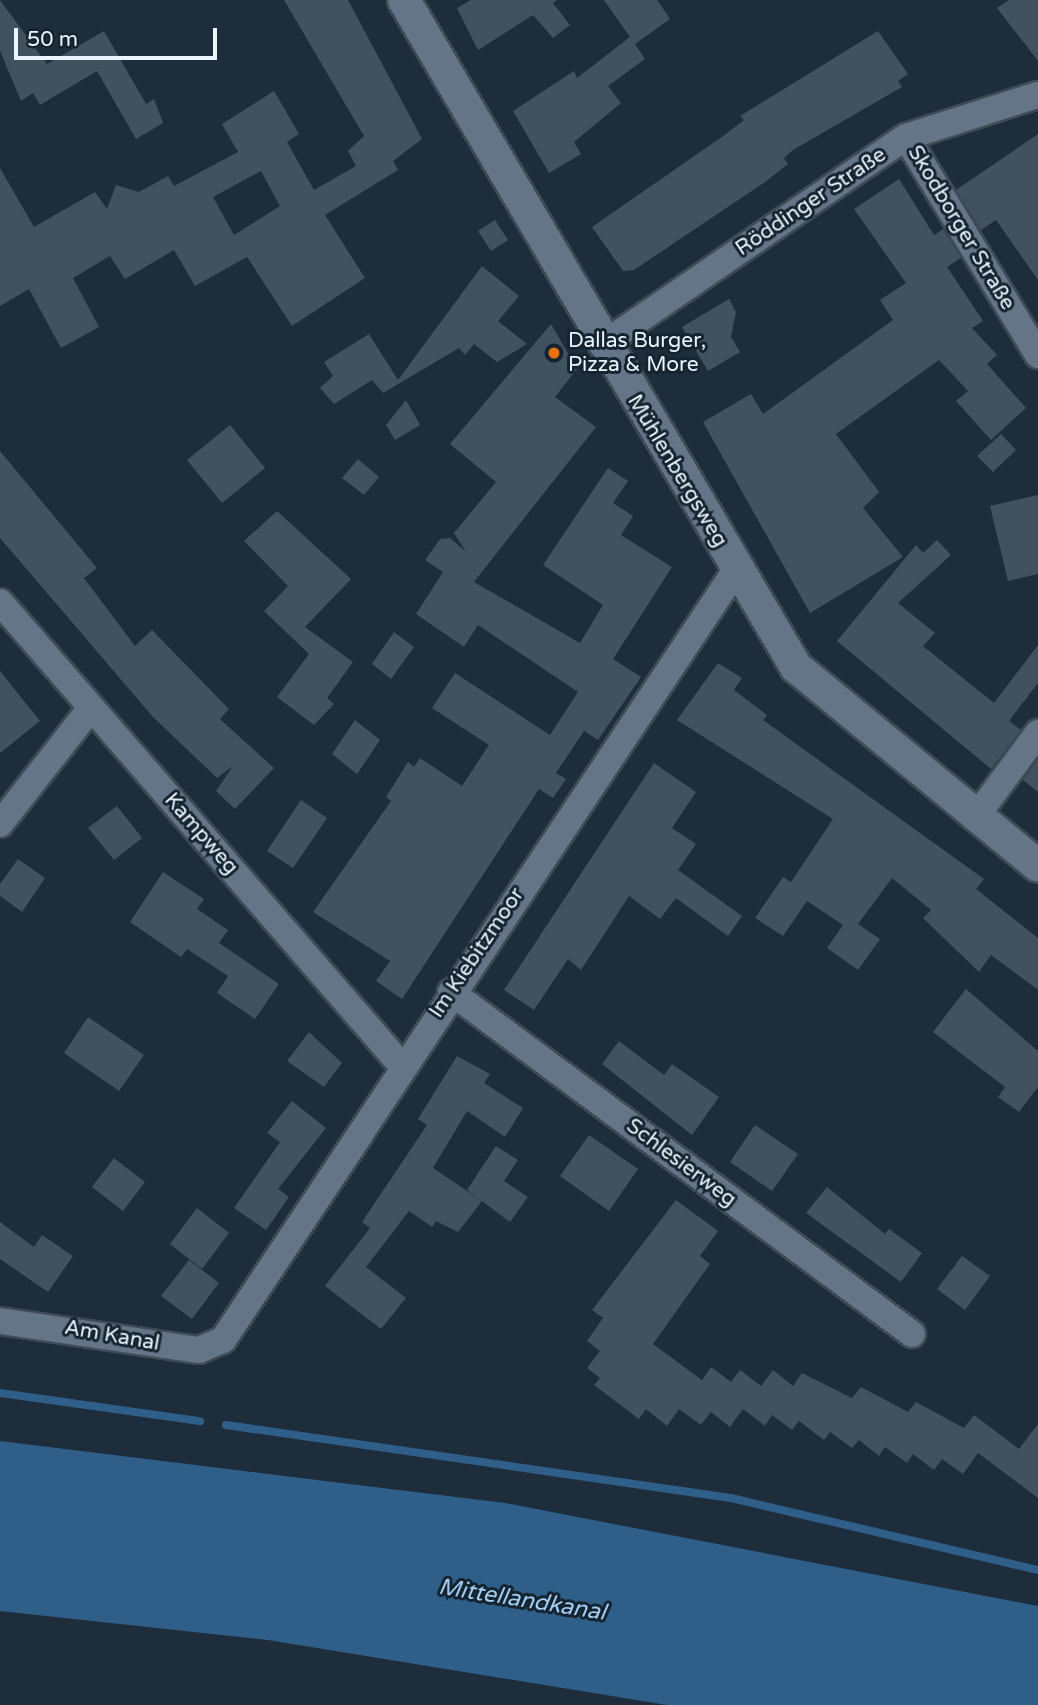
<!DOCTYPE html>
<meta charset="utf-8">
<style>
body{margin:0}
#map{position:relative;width:1038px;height:1705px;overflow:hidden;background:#1e2d3c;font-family:"Varela Round",sans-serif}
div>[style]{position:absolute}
.water>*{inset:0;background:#2f5f88}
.stream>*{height:8px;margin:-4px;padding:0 4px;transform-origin:4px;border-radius:4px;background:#2f5f88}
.building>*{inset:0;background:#405160}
.roads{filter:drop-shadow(2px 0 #3e4b57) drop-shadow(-2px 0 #3e4b57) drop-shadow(0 2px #3e4b57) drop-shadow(0 -2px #3e4b57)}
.minor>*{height:26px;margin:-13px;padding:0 13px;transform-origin:13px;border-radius:13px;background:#637586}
.tertiary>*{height:32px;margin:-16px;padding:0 16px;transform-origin:16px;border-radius:16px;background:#637586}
.dots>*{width:19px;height:19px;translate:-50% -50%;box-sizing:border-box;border:4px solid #142431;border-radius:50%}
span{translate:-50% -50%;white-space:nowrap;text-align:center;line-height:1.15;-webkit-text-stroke:6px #142431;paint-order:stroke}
.street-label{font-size:21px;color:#ebf5ff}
.poi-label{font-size:21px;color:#ebf5ff}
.left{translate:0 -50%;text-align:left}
.water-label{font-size:23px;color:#a3ccf2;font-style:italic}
.scale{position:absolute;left:14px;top:28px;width:203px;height:32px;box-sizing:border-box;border:4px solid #ebf5ff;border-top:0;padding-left:9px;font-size:21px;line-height:24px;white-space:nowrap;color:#ebf5ff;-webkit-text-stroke:5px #142431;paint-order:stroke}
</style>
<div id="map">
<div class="water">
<i style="clip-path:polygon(0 1441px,505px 1503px,1038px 1606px,1038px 1705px,667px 1705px,268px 1640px,0 1611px)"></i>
</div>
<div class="stream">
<i style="left:0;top:1393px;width:202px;rotate:8deg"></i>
<i style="left:226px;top:1425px;width:510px;rotate:8.23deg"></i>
<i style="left:731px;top:1498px;width:315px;rotate:13.2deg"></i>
</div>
<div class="building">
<i style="clip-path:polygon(0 0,47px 64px,104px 31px,146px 104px,154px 99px,163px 123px,136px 139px,97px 71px,40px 105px,33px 93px,21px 101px,0 51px)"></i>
<i style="clip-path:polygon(evenodd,284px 0,348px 0,422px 139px,393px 161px,398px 170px,325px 215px,365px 278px,292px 326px,247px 257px,195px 286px,174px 250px,125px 279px,110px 256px,73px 278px,99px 327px,61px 348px,29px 289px,0 306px,0 168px,34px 227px,95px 192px,107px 209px,116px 185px,139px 192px,168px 176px,174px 186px,238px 152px,222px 124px,274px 91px,299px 134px,287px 142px,314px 190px,356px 166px,348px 151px,364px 136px,284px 0,261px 171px,280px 206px,234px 235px,213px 197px,261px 171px)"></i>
<i style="clip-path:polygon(471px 0,557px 0,553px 3px,570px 25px,553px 38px,533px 15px,478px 50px,457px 8px)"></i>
<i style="clip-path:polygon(604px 0,657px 0,670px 19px,635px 44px,645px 59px,608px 86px,621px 103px,574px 142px,581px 154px,549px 173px,513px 111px,574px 71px,577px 78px,630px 37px)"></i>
<i style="clip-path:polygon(1009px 0,1038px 0,1038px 61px,997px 8px)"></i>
<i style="clip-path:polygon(878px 31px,908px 74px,898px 81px,902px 87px,793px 150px,784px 158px,788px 164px,765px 182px,634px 270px,623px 271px,592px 227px,726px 134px,744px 120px,740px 116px)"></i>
<i style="clip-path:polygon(1038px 134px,1038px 280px,996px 220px,981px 230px,956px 190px)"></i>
<i style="clip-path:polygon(899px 179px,934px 235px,943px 229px,961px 258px,947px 267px,983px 321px,972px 328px,997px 355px,987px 364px,1026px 408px,991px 440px,956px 401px,968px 391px,939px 360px,836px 434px,879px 492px,863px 508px,903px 557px,810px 613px,703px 422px,751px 394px,763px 414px,893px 320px,880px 300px,906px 283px,854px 209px)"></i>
<i style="clip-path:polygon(495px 220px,508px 240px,491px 251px,478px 231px)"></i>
<i style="clip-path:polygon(482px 266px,519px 296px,498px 321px,527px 344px,497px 362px,474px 344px,465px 355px,459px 348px,383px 393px,372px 380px,334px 404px,320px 388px,333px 376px,324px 362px,369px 334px,398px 380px)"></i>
<i style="clip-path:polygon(729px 299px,736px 312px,731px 337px,740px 352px,708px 371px,682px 327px)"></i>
<i style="clip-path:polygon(551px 324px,577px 369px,555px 397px,596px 427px,474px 582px,580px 643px,603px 605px,543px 565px,608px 468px,628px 481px,613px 503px,633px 516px,621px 535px,672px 567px,613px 659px,641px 677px,598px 740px,584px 731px,556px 773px,566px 779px,553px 798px,539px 789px,402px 999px,376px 981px,390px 961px,313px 912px,391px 801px,386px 797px,408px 762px,414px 767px,420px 758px,462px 786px,489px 745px,432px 708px,455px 673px,550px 735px,578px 692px,478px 625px,464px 647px,416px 614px,443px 572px,425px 560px,440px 539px,450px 538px,466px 552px,454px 533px,496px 482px,450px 444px)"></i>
<i style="clip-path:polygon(406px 400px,420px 425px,395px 440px,386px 425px)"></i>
<i style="clip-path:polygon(230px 425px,265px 468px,222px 503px,187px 460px)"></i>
<i style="clip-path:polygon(1001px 434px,1016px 450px,993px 472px,977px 456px)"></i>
<i style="clip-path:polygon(0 451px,97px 568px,84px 578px,135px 646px,152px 630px,229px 709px,220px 719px,274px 768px,235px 809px,216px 791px,233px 766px,217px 778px,153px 717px,0 538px)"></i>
<i style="clip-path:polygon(358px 459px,379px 477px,364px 495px,342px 478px)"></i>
<i style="clip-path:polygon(1038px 495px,1038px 574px,1008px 581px,990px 506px)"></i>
<i style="clip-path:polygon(277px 511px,351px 579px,305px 627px,353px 662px,327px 698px,334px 704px,314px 725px,277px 697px,309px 654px,264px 611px,288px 586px,244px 541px)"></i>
<i style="clip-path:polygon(937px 540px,951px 555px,898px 603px,935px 633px,923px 646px,994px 703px,1038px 645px,1038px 683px,1009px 721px,1021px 730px,991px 769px,837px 641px,916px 545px,923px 553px)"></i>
<i style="clip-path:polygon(394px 632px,414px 647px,391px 679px,372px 664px)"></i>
<i style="clip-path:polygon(718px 663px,742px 678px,734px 690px,767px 715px,763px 720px,984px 879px,976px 889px,1038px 938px,1038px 990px,991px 955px,979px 972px,923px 918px,931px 910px,892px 878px,858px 924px,880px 939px,858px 970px,827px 948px,843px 925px,807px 901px,783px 936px,755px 918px,783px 877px,791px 882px,833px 819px,677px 720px)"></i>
<i style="clip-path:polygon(0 671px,40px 721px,0 753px)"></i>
<i style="clip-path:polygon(355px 720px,380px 740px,357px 774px,332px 754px)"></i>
<i style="clip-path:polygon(1038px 759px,1038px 792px,1023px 780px)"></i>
<i style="clip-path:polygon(654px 763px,696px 792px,672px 828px,696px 844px,678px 870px,742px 916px,728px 936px,676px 898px,660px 919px,629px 896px,581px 970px,568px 959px,534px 1010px,504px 990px)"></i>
<i style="clip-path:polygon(301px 800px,327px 818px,293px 868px,267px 851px)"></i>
<i style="clip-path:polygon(117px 806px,142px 838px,114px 860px,88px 828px)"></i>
<i style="clip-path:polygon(18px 859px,45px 878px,22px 912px,0 896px,0 884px)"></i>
<i style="clip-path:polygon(163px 872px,204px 899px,197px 909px,228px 930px,219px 943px,279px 984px,255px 1019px,217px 993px,228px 976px,187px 949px,181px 957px,130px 922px)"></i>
<i style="clip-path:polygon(966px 989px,1038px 1051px,1038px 1087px,1019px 1112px,998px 1097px,1005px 1087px,933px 1032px)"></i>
<i style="clip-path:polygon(88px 1017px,144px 1055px,119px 1091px,64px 1053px)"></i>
<i style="clip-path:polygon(309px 1032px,342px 1063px,324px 1087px,287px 1061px)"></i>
<i style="clip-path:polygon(619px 1041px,664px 1075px,672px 1064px,719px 1097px,692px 1135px,602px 1064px)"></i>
<i style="clip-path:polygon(457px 1056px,490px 1074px,484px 1083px,523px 1108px,505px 1137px,467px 1111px,433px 1168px,482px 1201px,458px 1232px,436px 1221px,432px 1227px,409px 1211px,366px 1267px,406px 1298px,381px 1329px,325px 1286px,370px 1228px,362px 1222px,427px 1125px,418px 1119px)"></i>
<i style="clip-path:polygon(292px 1101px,326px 1128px,278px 1189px,289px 1197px,266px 1230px,234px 1208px,280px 1142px,267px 1133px)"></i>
<i style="clip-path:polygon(755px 1125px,798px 1154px,772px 1191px,730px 1162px)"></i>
<i style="clip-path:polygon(589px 1135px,638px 1169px,609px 1211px,560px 1176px)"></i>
<i style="clip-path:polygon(496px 1146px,518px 1160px,504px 1181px,528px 1197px,510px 1222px,467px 1190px)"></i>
<i style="clip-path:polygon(114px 1158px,145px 1182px,123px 1211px,92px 1187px)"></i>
<i style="clip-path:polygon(827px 1187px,885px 1234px,889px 1229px,922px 1253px,901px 1282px,806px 1213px)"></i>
<i style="clip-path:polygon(676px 1200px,718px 1231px,700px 1256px,710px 1264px,653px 1344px,702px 1380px,711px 1367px,731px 1382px,740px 1370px,761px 1386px,773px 1370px,793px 1386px,802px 1373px,852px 1398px,861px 1387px,908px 1412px,916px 1402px,964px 1428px,974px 1415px,1019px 1449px,1038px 1424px,1038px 1498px,978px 1453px,963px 1474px,942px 1459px,934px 1470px,913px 1454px,907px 1463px,885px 1447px,879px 1456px,859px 1440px,852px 1448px,830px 1432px,824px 1440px,799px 1421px,792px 1430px,772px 1415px,765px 1426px,743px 1409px,730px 1427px,711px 1412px,701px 1425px,679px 1409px,667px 1426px,646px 1409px,639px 1419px,594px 1385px,600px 1378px,587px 1368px,600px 1351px,587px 1341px,603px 1318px,592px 1310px)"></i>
<i style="clip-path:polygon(197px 1208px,229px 1233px,202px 1269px,170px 1244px)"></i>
<i style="clip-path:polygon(0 1222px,34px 1247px,42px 1235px,73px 1256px,48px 1292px,0 1259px)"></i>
<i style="clip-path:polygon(962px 1256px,990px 1276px,965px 1310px,937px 1289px)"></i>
<i style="clip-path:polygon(189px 1260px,219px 1283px,192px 1319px,161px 1296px)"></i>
</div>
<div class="roads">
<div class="minor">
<i style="left:906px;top:137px;width:255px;rotate:58.8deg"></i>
<i style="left:602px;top:345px;width:368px;rotate:-34.4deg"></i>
<i style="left:906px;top:137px;width:139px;rotate:-17.7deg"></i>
<i style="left:0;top:602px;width:614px;rotate:49.1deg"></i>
<i style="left:975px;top:818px;width:106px;rotate:-53.5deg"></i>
<i style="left:0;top:824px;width:147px;rotate:-51.9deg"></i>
<i style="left:451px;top:992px;width:574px;rotate:36.57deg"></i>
<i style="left:0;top:1321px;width:201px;rotate:8.3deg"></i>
<i style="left:199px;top:1350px;width:26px;rotate:-23deg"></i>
<i style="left:223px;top:1340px;width:925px;rotate:-56.33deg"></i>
</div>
<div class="tertiary">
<i style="left:404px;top:0;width:774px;rotate:59.56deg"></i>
<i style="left:796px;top:667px;width:313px;rotate:39.4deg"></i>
</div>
</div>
<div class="dots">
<i style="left:554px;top:353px;background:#e8710a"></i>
</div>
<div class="street-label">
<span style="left:811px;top:202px;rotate:-34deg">Röddinger Straße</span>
<span style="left:961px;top:228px;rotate:59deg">Skodborger Straße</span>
<span style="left:677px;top:471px;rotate:59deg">Mühlenbergsweg</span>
<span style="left:201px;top:834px;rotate:49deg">Kampweg</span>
<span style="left:477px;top:953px;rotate:-56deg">Im Kiebitzmoor</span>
<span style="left:681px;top:1163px;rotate:37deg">Schlesierweg</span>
<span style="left:112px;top:1336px;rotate:10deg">Am Kanal</span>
</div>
<div class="poi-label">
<span class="left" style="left:568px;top:353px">Dallas Burger,<br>Pizza &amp; More</span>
</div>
<div class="water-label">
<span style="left:522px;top:1600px;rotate:9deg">Mittellandkanal</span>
</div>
<div class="scale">50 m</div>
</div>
